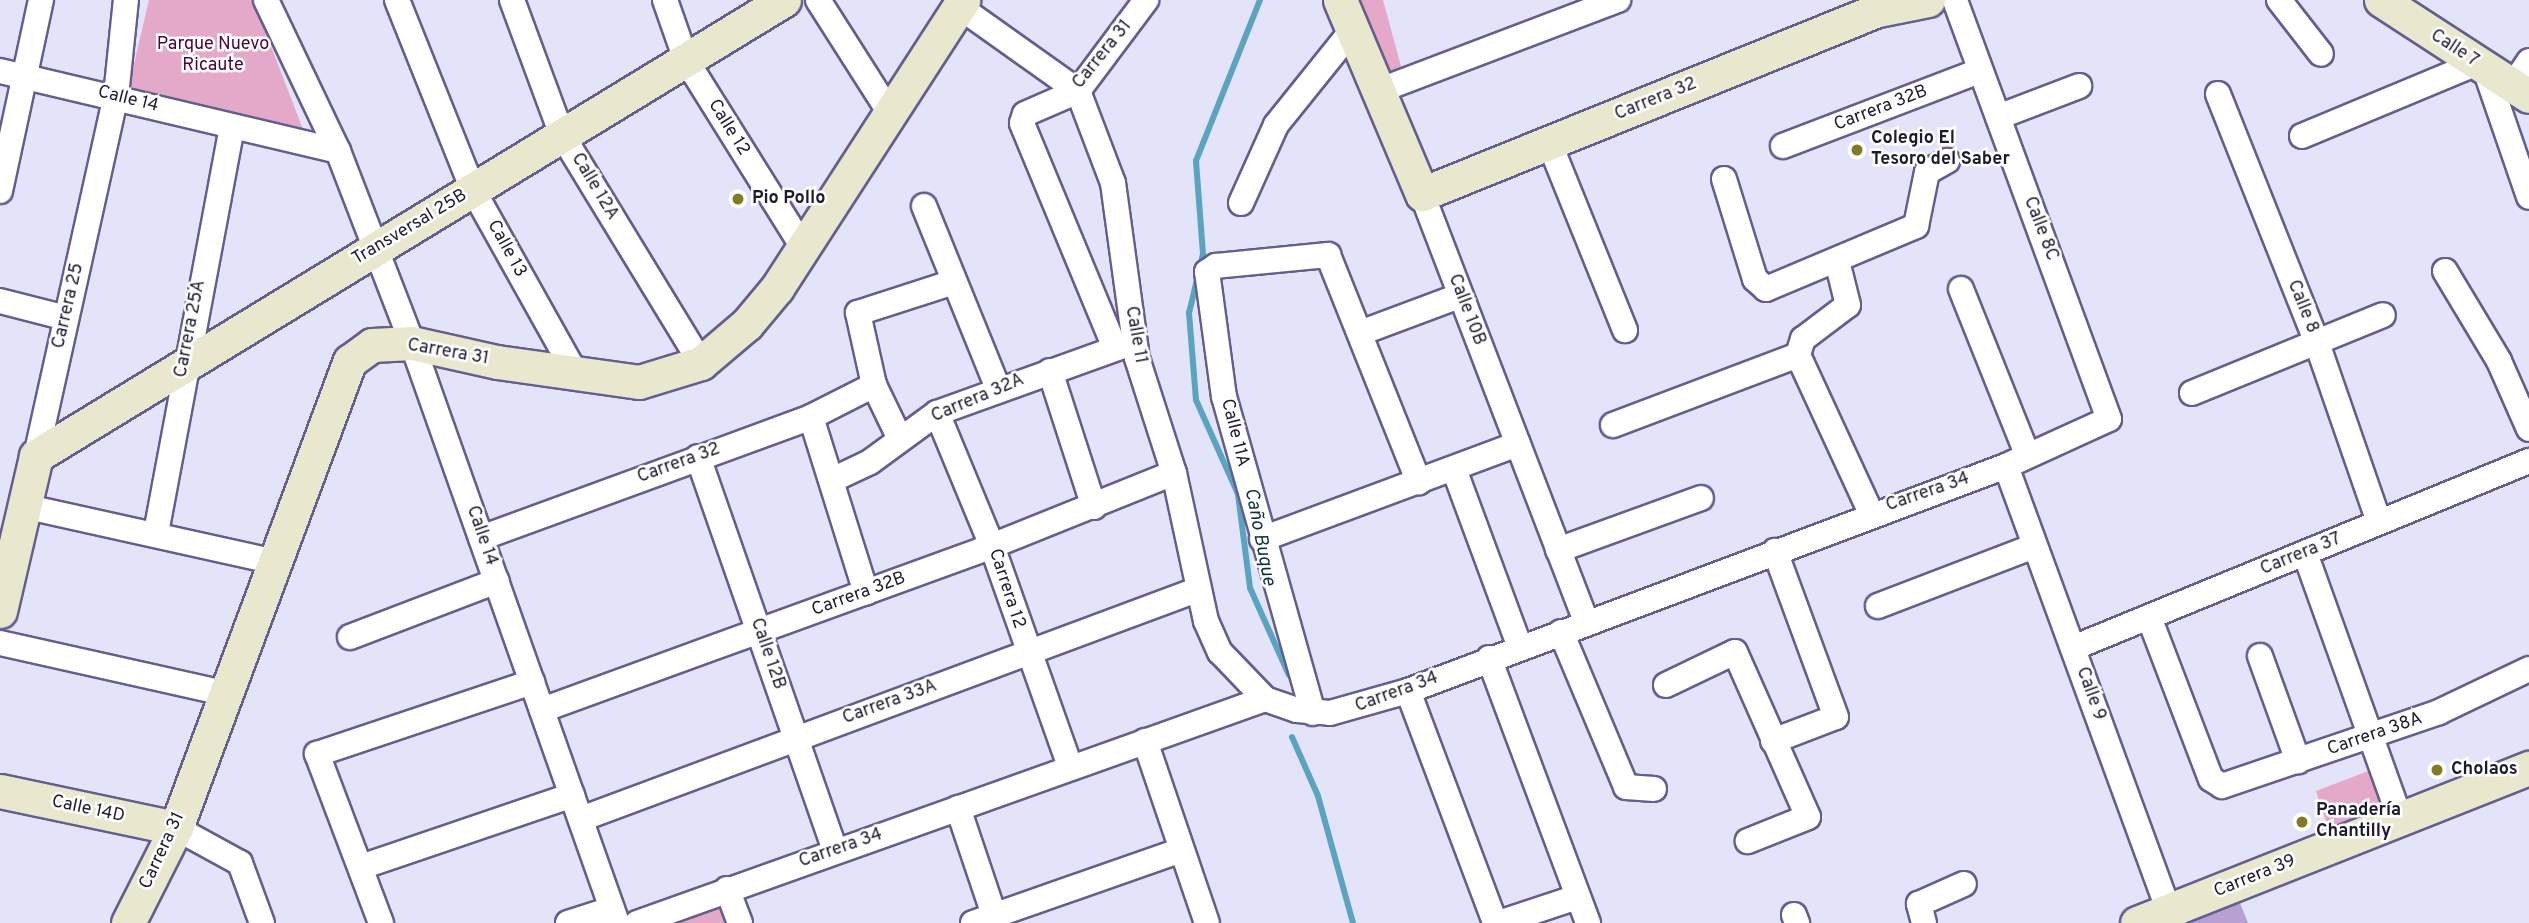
<!DOCTYPE html>
<meta charset="utf-8">
<style>
body{margin:0}
#map{position:relative;width:2529px;height:923px;overflow:hidden;background:#e3e3f9;font-family:Overpass,sans-serif}
div>[style]{position:absolute}
.green>*{inset:0;background:#e4a8c8}
.stream>*{height:6px;margin:-3px;padding:0 3px;transform-origin:3px;border-radius:3px;background:#5aa4c1}
.building>*{inset:0;background:#b8a1d2}
.roads{filter:drop-shadow(2px 0 #625f8e) drop-shadow(-2px 0 #625f8e) drop-shadow(0 2px #625f8e) drop-shadow(0 -2px #625f8e)}
.street>*{height:24px;margin:-12px;padding:0 12px;transform-origin:12px;border-radius:12px;background:#fff}
.secondary>*{height:33px;margin:-16.5px;padding:0 16.5px;transform-origin:16.5px;border-radius:16.5px;background:#e9e8cf}
.dots>*{width:19px;height:19px;translate:-50% -50%;box-sizing:border-box;border:4px solid #fff;border-radius:50%}
span{translate:-50% -50%;white-space:nowrap;text-align:center;line-height:1.15;-webkit-text-stroke:5px #fff;paint-order:stroke}
.park-label{font-size:18px;color:#4c0335}
.street-label{font-size:18px;color:#1d1b2f}
.poi-label{font-size:18px;color:#1d1b2f;font-weight:700}
.left{translate:0 -50%;text-align:left}
.water-label{font-size:19px;color:#0e313e;font-style:italic}
</style>
<div id="map">
<div class="green">
<i style="clip-path:polygon(149px 0,253px 0,306px 137px,127px 94px)"></i>
<i style="clip-path:polygon(1353px 0,1383px 0,1405px 81px,1380px 88px)"></i>
<i style="clip-path:polygon(2371px 770px,2391px 814px,2329px 830px,2316px 791px)"></i>
<i style="clip-path:polygon(727px 889px,740px 923px,637px 923px)"></i>
</div>
<div class="stream">
<i style="left:1260px;top:0;width:173px;rotate:111.7deg"></i>
<i style="left:1196px;top:161px;width:93px;rotate:85.7deg"></i>
<i style="left:1203px;top:254px;width:61px;rotate:103.3deg"></i>
<i style="left:1189px;top:313px;width:87px;rotate:85.4deg"></i>
<i style="left:1196px;top:400px;width:103px;rotate:65.9deg"></i>
<i style="left:1238px;top:494px;width:95px;rotate:82.7deg"></i>
<i style="left:1250px;top:588px;width:95px;rotate:65.9deg"></i>
<i style="left:1292px;top:737px;width:64px;rotate:66.2deg"></i>
<i style="left:1318px;top:796px;width:132px;rotate:74.6deg"></i>
</div>
<div class="building">
<i style="clip-path:polygon(2240px 903px,2248px 923px,2189px 923px)"></i>
</div>
<div class="roads">
<div class="street">
<i style="left:266px;top:0;width:167px;rotate:64.5deg"></i>
<i style="left:338px;top:151px;width:206px;rotate:68.9deg"></i>
<i style="left:412px;top:343px;width:615px;rotate:70.53deg"></i>
<i style="left:397px;top:0;width:205px;rotate:68.2deg"></i>
<i style="left:473px;top:190px;width:213px;rotate:60.8deg"></i>
<i style="left:512px;top:0;width:144px;rotate:69.7deg"></i>
<i style="left:562px;top:135px;width:267px;rotate:58.6deg"></i>
<i style="left:665px;top:0;width:64px;rotate:70.7deg"></i>
<i style="left:686px;top:60px;width:223px;rotate:58deg"></i>
<i style="left:818px;top:0;width:138px;rotate:57.5deg"></i>
<i style="left:2279px;top:0;width:68px;rotate:52.1deg"></i>
<i style="left:961px;top:8px;width:143px;rotate:35.4deg"></i>
<i style="left:1078px;top:91px;width:98px;rotate:69.2deg"></i>
<i style="left:1113px;top:183px;width:177px;rotate:82.2deg"></i>
<i style="left:1137px;top:358px;width:121px;rotate:72.2deg"></i>
<i style="left:1174px;top:473px;width:151px;rotate:77.8deg"></i>
<i style="left:1206px;top:621px;width:34px;rotate:66deg"></i>
<i style="left:1220px;top:652px;width:65px;rotate:46.2deg"></i>
<i style="left:1265px;top:699px;width:34px;rotate:19deg"></i>
<i style="left:1297px;top:710px;width:33px;rotate:5deg"></i>
<i style="left:1330px;top:713px;width:81px;rotate:-15.8deg"></i>
<i style="left:1408px;top:691px;width:639px;rotate:-20.62deg"></i>
<i style="left:2006px;top:466px;width:113px;rotate:-24.5deg"></i>
<i style="left:2109px;top:419px;width:446px;rotate:-110.2deg"></i>
<i style="left:2485px;top:69px;width:135px;rotate:71deg"></i>
<i style="left:0;top:71px;width:347px;rotate:13.3deg"></i>
<i style="left:2513px;top:85px;width:29px;rotate:-56deg"></i>
<i style="left:1378px;top:91px;width:257px;rotate:-20.8deg"></i>
<i style="left:2218px;top:94px;width:268px;rotate:68.3deg"></i>
<i style="left:2317px;top:343px;width:189px;rotate:70.9deg"></i>
<i style="left:1998px;top:117px;width:87px;rotate:-20.9deg"></i>
<i style="left:2302px;top:136px;width:190px;rotate:-22.6deg"></i>
<i style="left:1549px;top:142px;width:203px;rotate:68deg"></i>
<i style="left:1783px;top:146px;width:210px;rotate:-20.9deg"></i>
<i style="left:1724px;top:179px;width:105px;rotate:72.8deg"></i>
<i style="left:1755px;top:279px;width:15px;rotate:42deg"></i>
<i style="left:1766px;top:289px;width:163px;rotate:-22.8deg"></i>
<i style="left:1916px;top:226px;width:55px;rotate:-78.5deg"></i>
<i style="left:1927px;top:172px;width:23px;rotate:-29deg"></i>
<i style="left:0;top:191px;width:195px;rotate:-77.9deg"></i>
<i style="left:1422px;top:194px;width:458px;rotate:69deg"></i>
<i style="left:1241px;top:203px;width:85px;rotate:-65.8deg"></i>
<i style="left:1276px;top:125px;width:124px;rotate:-51.2deg"></i>
<i style="left:924px;top:206px;width:196px;rotate:67.9deg"></i>
<i style="left:2445px;top:271px;width:105px;rotate:59deg"></i>
<i style="left:2499px;top:361px;width:74px;rotate:66.2deg"></i>
<i style="left:1961px;top:289px;width:178px;rotate:68.2deg"></i>
<i style="left:0;top:301px;width:68px;rotate:14.4deg"></i>
<i style="left:1360px;top:333px;width:106px;rotate:-20.5deg"></i>
<i style="left:1115px;top:348px;width:243px;rotate:-112.5deg"></i>
<i style="left:1022px;top:123px;width:9px;rotate:-72deg"></i>
<i style="left:1025px;top:114px;width:58px;rotate:-23.5deg"></i>
<i style="left:1078px;top:91px;width:114px;rotate:-53.2deg"></i>
<i style="left:1798px;top:355px;width:174px;rotate:65.2deg"></i>
<i style="left:1798px;top:355px;width:17px;rotate:-73deg"></i>
<i style="left:1803px;top:339px;width:56px;rotate:-37.1deg"></i>
<i style="left:1848px;top:305px;width:45px;rotate:-104deg"></i>
<i style="left:1050px;top:371px;width:143px;rotate:72.1deg"></i>
<i style="left:2192px;top:393px;width:206px;rotate:-22.2deg"></i>
<i style="left:937px;top:413px;width:144px;rotate:67.5deg"></i>
<i style="left:992px;top:546px;width:233px;rotate:70.5deg"></i>
<i style="left:811px;top:417px;width:184px;rotate:72.6deg"></i>
<i style="left:1613px;top:425px;width:198px;rotate:-20.7deg"></i>
<i style="left:900px;top:439px;width:60px;rotate:-115.7deg"></i>
<i style="left:874px;top:385px;width:74px;rotate:-102.5deg"></i>
<i style="left:858px;top:313px;width:101px;rotate:-17.9deg"></i>
<i style="left:36px;top:456px;width:369px;rotate:-77.5deg"></i>
<i style="left:116px;top:96px;width:97px;rotate:-84.1deg"></i>
<i style="left:698px;top:457px;width:417px;rotate:70.8deg"></i>
<i style="left:2006px;top:466px;width:487px;rotate:69.9deg"></i>
<i style="left:1454px;top:469px;width:190px;rotate:69.7deg"></i>
<i style="left:832px;top:480px;width:42px;rotate:-25.3deg"></i>
<i style="left:870px;top:462px;width:83px;rotate:-36.2deg"></i>
<i style="left:937px;top:413px;width:204px;rotate:-19.8deg"></i>
<i style="left:23px;top:506px;width:254px;rotate:12.5deg"></i>
<i style="left:156px;top:533px;width:413px;rotate:-79.4deg"></i>
<i style="left:481px;top:538px;width:351px;rotate:-20.1deg"></i>
<i style="left:811px;top:417px;width:71px;rotate:-26.9deg"></i>
<i style="left:1262px;top:539px;width:273px;rotate:-20.4deg"></i>
<i style="left:1558px;top:550px;width:152px;rotate:-20deg"></i>
<i style="left:2305px;top:553px;width:282px;rotate:70.3deg"></i>
<i style="left:1878px;top:606px;width:167px;rotate:-21deg"></i>
<i style="left:2149px;top:617px;width:173px;rotate:69.1deg"></i>
<i style="left:2211px;top:779px;width:13px;rotate:32deg"></i>
<i style="left:2222px;top:786px;width:229px;rotate:-18.8deg"></i>
<i style="left:2439px;top:712px;width:100px;rotate:-25.5deg"></i>
<i style="left:1561px;top:632px;width:168px;rotate:67.2deg"></i>
<i style="left:1626px;top:787px;width:28px;rotate:4deg"></i>
<i style="left:350px;top:637px;width:157px;rotate:-20.9deg"></i>
<i style="left:0;top:643px;width:230px;rotate:12.6deg"></i>
<i style="left:2073px;top:648px;width:493px;rotate:-22.3deg"></i>
<i style="left:2260px;top:656px;width:112px;rotate:70.1deg"></i>
<i style="left:1489px;top:658px;width:283px;rotate:69.5deg"></i>
<i style="left:1666px;top:685px;width:76px;rotate:-25.6deg"></i>
<i style="left:1735px;top:652px;width:180px;rotate:66.1deg"></i>
<i style="left:1808px;top:817px;width:65px;rotate:158.2deg"></i>
<i style="left:1408px;top:691px;width:248px;rotate:69.4deg"></i>
<i style="left:542px;top:710px;width:479px;rotate:-20deg"></i>
<i style="left:992px;top:546px;width:196px;rotate:-21.9deg"></i>
<i style="left:1313px;top:713px;width:328px;rotate:-105.7deg"></i>
<i style="left:1224px;top:397px;width:126px;rotate:-97.7deg"></i>
<i style="left:1207px;top:272px;width:11px;rotate:-34deg"></i>
<i style="left:1216px;top:266px;width:113px;rotate:-5.6deg"></i>
<i style="left:1328px;top:255px;width:245px;rotate:68.2deg"></i>
<i style="left:1145px;top:741px;width:192px;rotate:71.2deg"></i>
<i style="left:1773px;top:741px;width:67px;rotate:-20.9deg"></i>
<i style="left:1836px;top:717px;width:177px;rotate:-110.2deg"></i>
<i style="left:958px;top:808px;width:113px;rotate:71.4deg"></i>
<i style="left:581px;top:819px;width:659px;rotate:-20.41deg"></i>
<i style="left:176px;top:828px;width:73px;rotate:28.7deg"></i>
<i style="left:240px;top:863px;width:64px;rotate:69.9deg"></i>
<i style="left:361px;top:867px;width:223px;rotate:-18.8deg"></i>
<i style="left:727px;top:889px;width:36px;rotate:69deg"></i>
<i style="left:1794px;top:915px;width:9px;rotate:69deg"></i>
<i style="left:381px;top:923px;width:181px;rotate:-110.7deg"></i>
<i style="left:317px;top:754px;width:227px;rotate:-18.5deg"></i>
<i style="left:568px;top:923px;width:46px;rotate:-17.7deg"></i>
<i style="left:637px;top:923px;width:667px;rotate:-19.63deg"></i>
<i style="left:973px;top:923px;width:221px;rotate:-19.3deg"></i>
<i style="left:1499px;top:923px;width:82px;rotate:-18.4deg"></i>
<i style="left:1924px;top:923px;width:20px;rotate:-105deg"></i>
<i style="left:1919px;top:904px;width:49px;rotate:-24deg"></i>
</div>
<div class="secondary">
<i style="left:1340px;top:0;width:211px;rotate:67.1deg"></i>
<i style="left:1422px;top:194px;width:492px;rotate:-22deg"></i>
<i style="left:1878px;top:10px;width:51px;rotate:-11.3deg"></i>
<i style="left:2381px;top:0;width:176px;rotate:33deg"></i>
<i style="left:0;top:611px;width:159px;rotate:-76.9deg"></i>
<i style="left:36px;top:456px;width:876px;rotate:-31.37deg"></i>
<i style="left:0;top:791px;width:180px;rotate:11.9deg"></i>
<i style="left:128px;top:923px;width:106px;rotate:-63.2deg"></i>
<i style="left:176px;top:828px;width:498px;rotate:-69.6deg"></i>
<i style="left:350px;top:361px;width:27px;rotate:-36deg"></i>
<i style="left:372px;top:345px;width:40px;rotate:-2.9deg"></i>
<i style="left:412px;top:343px;width:87px;rotate:12.6deg"></i>
<i style="left:497px;top:362px;width:143px;rotate:8deg"></i>
<i style="left:639px;top:382px;width:65px;rotate:-17deg"></i>
<i style="left:701px;top:363px;width:60px;rotate:-40.3deg"></i>
<i style="left:747px;top:324px;width:47px;rotate:-50.2deg"></i>
<i style="left:777px;top:288px;width:343px;rotate:-57.1deg"></i>
<i style="left:2137px;top:923px;width:422px;rotate:-21.6deg"></i>
</div>
</div>
<div class="dots">
<i style="left:1857px;top:150px;background:#817c23"></i>
<i style="left:738px;top:199px;background:#817c23"></i>
<i style="left:2437px;top:770px;background:#817c23"></i>
<i style="left:2302px;top:822px;background:#817c23"></i>
</div>
<div class="park-label">
<span style="left:213px;top:56px">Parque Nuevo<br>Ricaute</span>
</div>
<div class="street-label">
<span style="left:2454px;top:49px;rotate:33deg">Calle 7</span>
<span style="left:1103px;top:55px;rotate:-51deg">Carrera 31</span>
<span style="left:128px;top:100px;rotate:14deg">Calle 14</span>
<span style="left:1656px;top:100px;rotate:-22deg">Carrera 32</span>
<span style="left:1881px;top:109px;rotate:-21deg">Carrera 32B</span>
<span style="left:728px;top:128px;rotate:58deg">Calle 12</span>
<span style="left:594px;top:187px;rotate:59deg">Calle 12A</span>
<span style="left:410px;top:228px;rotate:-31deg">Transversal 25B</span>
<span style="left:2040px;top:229px;rotate:69deg">Calle 8C</span>
<span style="left:506px;top:249px;rotate:61deg">Calle 13</span>
<span style="left:69px;top:306px;rotate:-77deg">Carrera 25</span>
<span style="left:2302px;top:307px;rotate:68deg">Calle 8</span>
<span style="left:1466px;top:310px;rotate:69deg">Calle 10B</span>
<span style="left:191px;top:329px;rotate:-79deg">Carrera 25A</span>
<span style="left:1135px;top:335px;rotate:80deg">Calle 11</span>
<span style="left:448px;top:353px;rotate:10deg">Carrera 31</span>
<span style="left:978px;top:399px;rotate:-23deg">Carrera 32A</span>
<span style="left:1234px;top:433px;rotate:76deg">Calle 11A</span>
<span style="left:679px;top:464px;rotate:-20deg">Carrera 32</span>
<span style="left:1928px;top:493px;rotate:-19deg">Carrera 34</span>
<span style="left:481px;top:536px;rotate:71deg">Calle 14</span>
<span style="left:2301px;top:555px;rotate:-22deg">Carrera 37</span>
<span style="left:1006px;top:589px;rotate:72deg">Carrera 12</span>
<span style="left:859px;top:595px;rotate:-20deg">Carrera 32B</span>
<span style="left:767px;top:654px;rotate:71deg">Calle 12B</span>
<span style="left:1397px;top:693px;rotate:-20deg">Carrera 34</span>
<span style="left:2090px;top:694px;rotate:70deg">Calle 9</span>
<span style="left:890px;top:703px;rotate:-20deg">Carrera 33A</span>
<span style="left:2375px;top:735px;rotate:-19deg">Carrera 38A</span>
<span style="left:88px;top:810px;rotate:12deg">Calle 14D</span>
<span style="left:841px;top:849px;rotate:-19deg">Carrera 34</span>
<span style="left:163px;top:851px;rotate:-65deg">Carrera 31</span>
<span style="left:2255px;top:877px;rotate:-22deg">Carrera 39</span>
</div>
<div class="poi-label">
<span class="left" style="left:1871px;top:150px">Colegio El<br>Tesoro del Saber</span>
<span class="left" style="left:752px;top:199px">Pio Pollo</span>
<span class="left" style="left:2451px;top:770px">Cholaos</span>
<span class="left" style="left:2316px;top:822px">Panadería<br>Chantilly</span>
</div>
<div class="water-label">
<span style="left:1259px;top:537px;rotate:79deg">Caño Buque</span>
</div>
</div>
